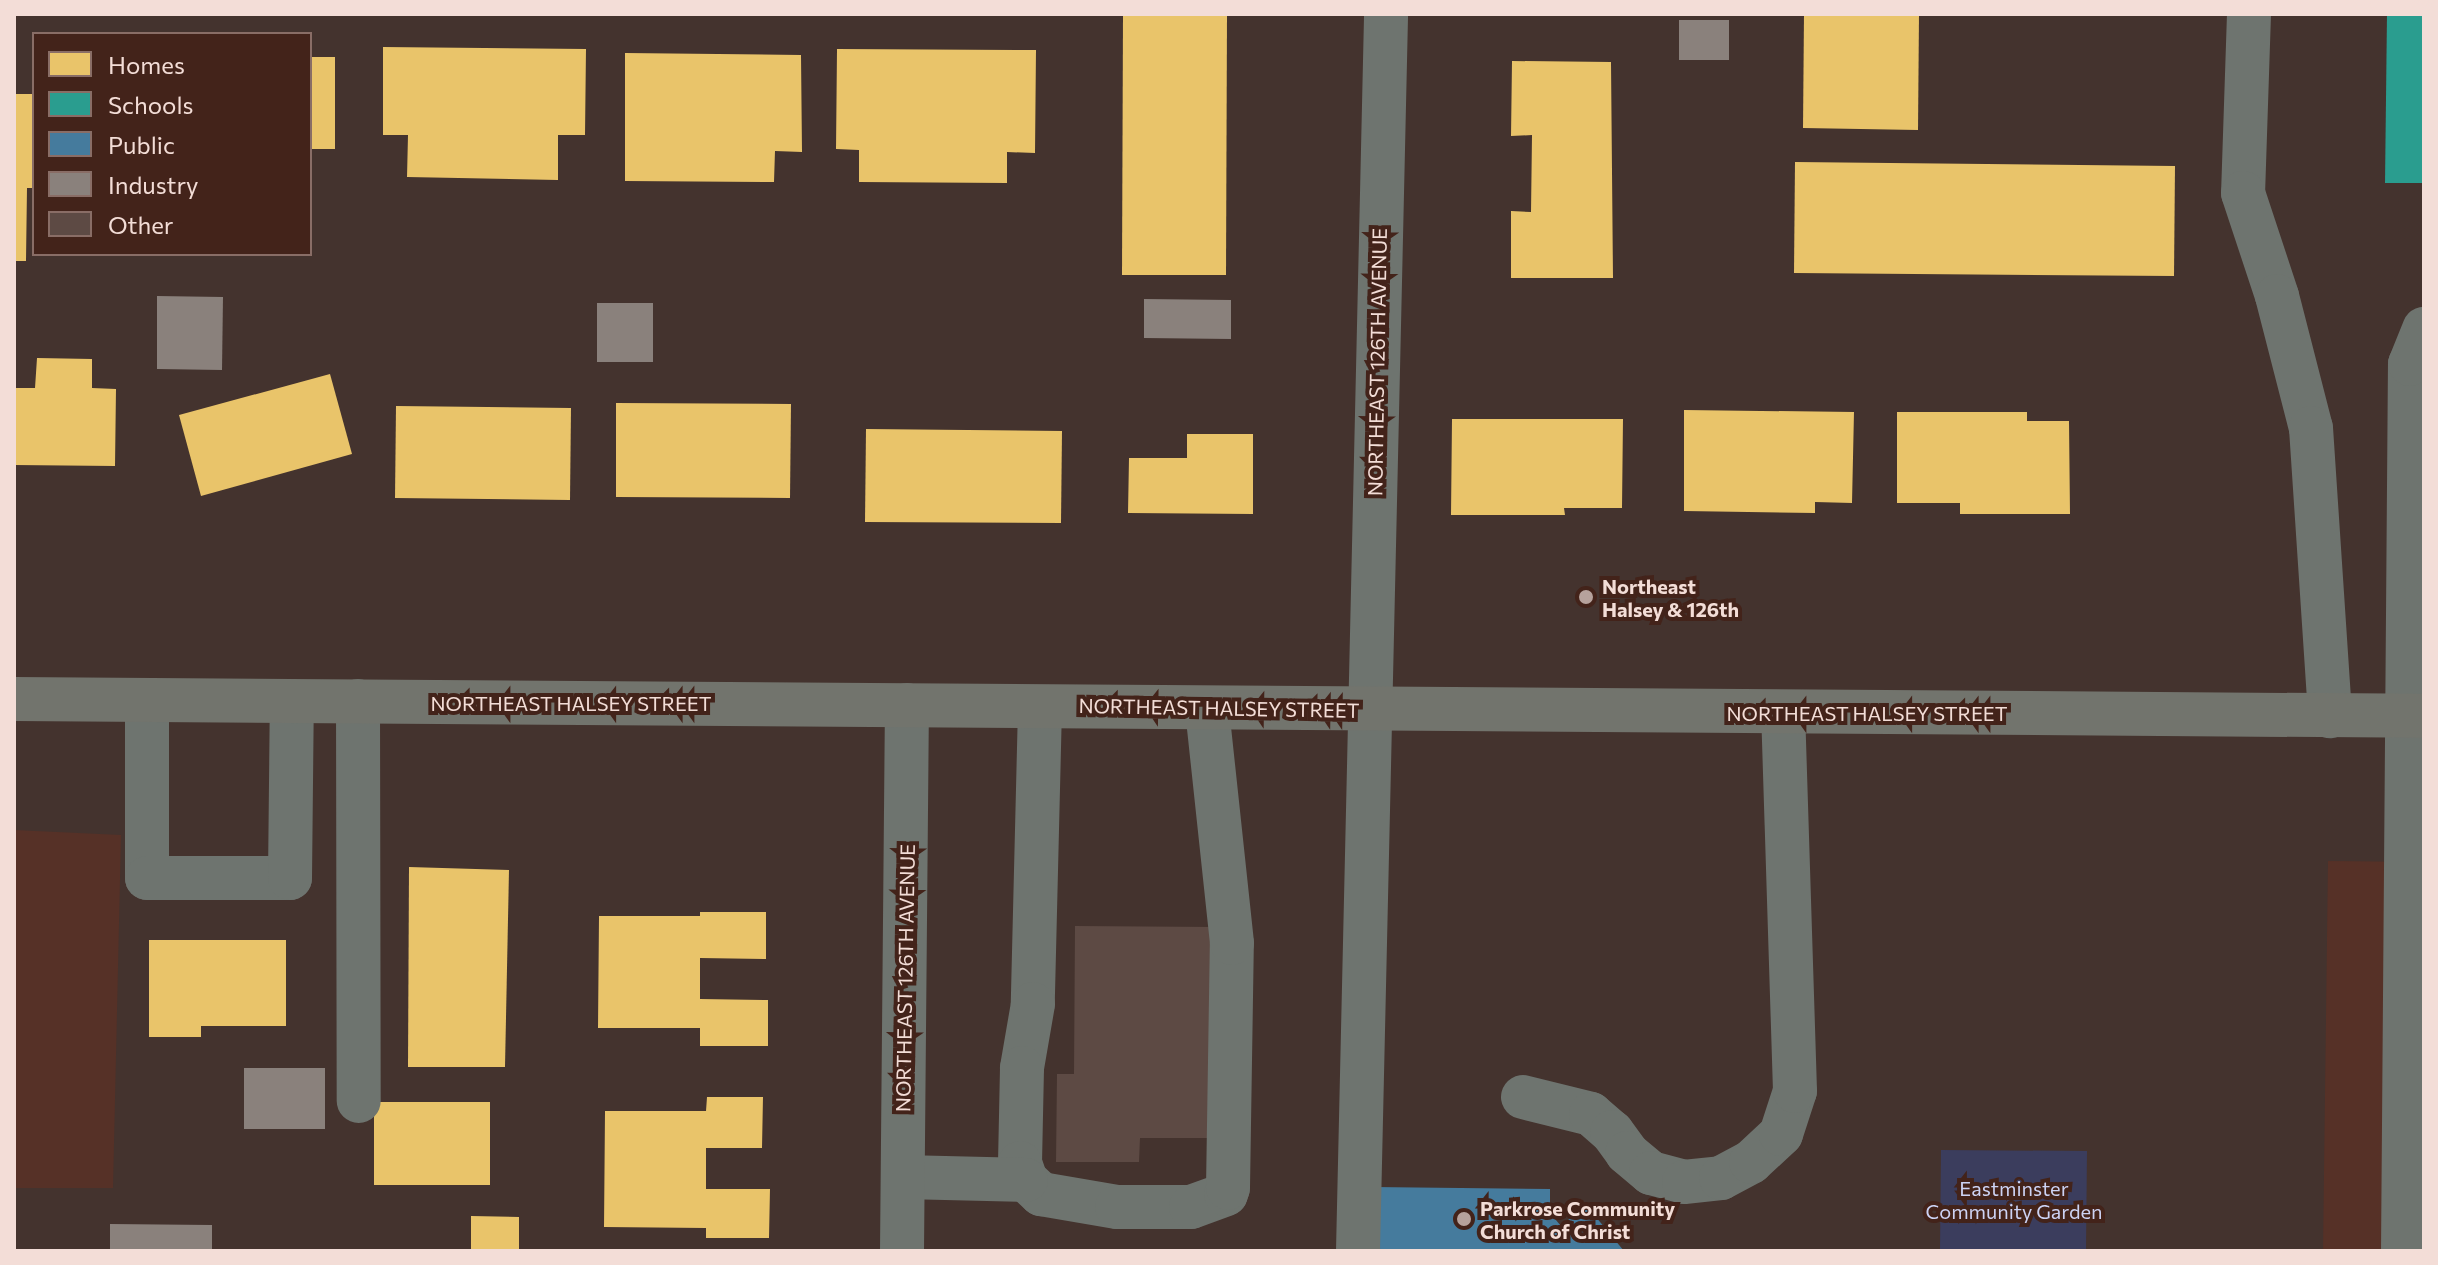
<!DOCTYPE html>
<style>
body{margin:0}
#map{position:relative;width:2438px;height:1265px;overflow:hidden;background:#44332e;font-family:Commissioner,sans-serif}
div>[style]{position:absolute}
.built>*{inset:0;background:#563127}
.green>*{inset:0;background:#3b3d5d}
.homes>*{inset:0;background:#e9c46a}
.schools>*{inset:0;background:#2a9d8f}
.public>*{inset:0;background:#457b9d}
.industry>*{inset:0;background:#8a817c}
.building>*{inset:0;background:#5d4a44}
.minor>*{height:44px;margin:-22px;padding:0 22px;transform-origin:22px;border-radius:22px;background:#6e746f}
.major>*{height:44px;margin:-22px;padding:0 22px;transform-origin:22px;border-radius:22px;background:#72746d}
.dots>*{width:22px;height:22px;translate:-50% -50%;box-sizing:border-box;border:4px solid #43231a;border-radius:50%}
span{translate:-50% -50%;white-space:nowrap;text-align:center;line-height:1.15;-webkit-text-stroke:8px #43231a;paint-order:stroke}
.street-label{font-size:20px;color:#f3ddd7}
.poi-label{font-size:20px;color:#f3ddd7;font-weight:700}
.left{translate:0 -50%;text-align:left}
.park-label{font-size:20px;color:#cdd3f4}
.frame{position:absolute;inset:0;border:16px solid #f3ddd7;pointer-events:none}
.legend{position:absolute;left:32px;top:32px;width:280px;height:224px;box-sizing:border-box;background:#43231a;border:2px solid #896d66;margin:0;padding:10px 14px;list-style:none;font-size:24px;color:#f3ddd7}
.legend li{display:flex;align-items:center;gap:16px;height:40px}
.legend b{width:40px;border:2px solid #896d66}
</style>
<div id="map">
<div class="built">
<i style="clip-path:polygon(14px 830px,121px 835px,113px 1188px,14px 1188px)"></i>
<i style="clip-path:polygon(2328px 861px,2424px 862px,2424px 1251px,2323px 1251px)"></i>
</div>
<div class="green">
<i style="clip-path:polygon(1941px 1150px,2087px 1151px,2086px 1251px,1940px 1251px)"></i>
</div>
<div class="homes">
<i style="clip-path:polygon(1123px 14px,1227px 14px,1226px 275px,1122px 275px)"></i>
<i style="clip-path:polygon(1804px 14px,1919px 14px,1918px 130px,1803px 128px)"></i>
<i style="clip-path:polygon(383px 47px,586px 49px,585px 135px,558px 135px,558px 180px,407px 177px,408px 135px,383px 135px)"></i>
<i style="clip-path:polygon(837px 49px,1036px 50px,1035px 153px,1007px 152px,1007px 183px,859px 182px,859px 150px,836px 149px)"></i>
<i style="clip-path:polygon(625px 53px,801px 55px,802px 152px,775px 151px,774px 182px,625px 181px)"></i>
<i style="clip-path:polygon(310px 57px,335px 57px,335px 149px,310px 149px)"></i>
<i style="clip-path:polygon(1512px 61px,1611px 62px,1613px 278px,1511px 278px,1511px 211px,1531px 212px,1532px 135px,1511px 136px)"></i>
<i style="clip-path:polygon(14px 94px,34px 94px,34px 188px,27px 188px,26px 261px,14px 261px)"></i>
<i style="clip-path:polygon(1795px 162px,2175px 166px,2174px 276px,1794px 273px)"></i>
<i style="clip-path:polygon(37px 358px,92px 359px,92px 388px,116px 389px,115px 466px,14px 465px,14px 388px,35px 388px)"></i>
<i style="clip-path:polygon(330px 374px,352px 454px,201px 496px,179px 415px)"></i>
<i style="clip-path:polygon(616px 403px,791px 404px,790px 498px,616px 497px)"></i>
<i style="clip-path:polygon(396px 406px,571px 408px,570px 500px,395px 498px)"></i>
<i style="clip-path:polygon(1684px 410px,1854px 412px,1852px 503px,1815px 502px,1815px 513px,1684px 511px)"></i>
<i style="clip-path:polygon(1897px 412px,2027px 412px,2027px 421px,2069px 421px,2070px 514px,1960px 514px,1960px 503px,1897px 503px)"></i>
<i style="clip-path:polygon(1452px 419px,1623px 419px,1622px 508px,1564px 508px,1565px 515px,1451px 515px)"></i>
<i style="clip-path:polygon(866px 429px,1062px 431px,1061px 523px,865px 522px)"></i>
<i style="clip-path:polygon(1187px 434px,1253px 434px,1253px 514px,1128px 513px,1129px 458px,1187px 458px)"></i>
<i style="clip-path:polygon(409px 867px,509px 870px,505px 1067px,408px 1067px)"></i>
<i style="clip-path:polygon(700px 912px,766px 912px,766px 959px,700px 958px,700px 999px,768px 1000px,768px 1046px,700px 1046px,700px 1028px,598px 1028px,599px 916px,700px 916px)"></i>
<i style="clip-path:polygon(149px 940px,286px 940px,286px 1026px,201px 1026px,201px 1037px,149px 1037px)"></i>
<i style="clip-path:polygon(707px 1097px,763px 1097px,762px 1148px,706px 1148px,706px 1189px,770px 1189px,769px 1238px,706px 1238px,706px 1228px,604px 1227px,605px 1111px,706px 1111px)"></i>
<i style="clip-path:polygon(374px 1102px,490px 1102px,490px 1185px,374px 1185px)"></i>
<i style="clip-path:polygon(471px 1216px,519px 1217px,519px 1251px,471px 1251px)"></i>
</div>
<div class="schools">
<i style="clip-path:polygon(2387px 14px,2424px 14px,2424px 183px,2385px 183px)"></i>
</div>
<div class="public">
<i style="clip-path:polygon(1373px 1187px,1550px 1189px,1550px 1213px,1561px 1226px,1586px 1205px,1624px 1251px,1372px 1251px)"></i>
</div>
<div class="industry">
<i style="clip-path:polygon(1679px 20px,1729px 20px,1729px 60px,1679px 60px)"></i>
<i style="clip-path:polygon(157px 296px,223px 297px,222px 370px,157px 369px)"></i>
<i style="clip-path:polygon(1144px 299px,1231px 300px,1231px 339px,1144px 338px)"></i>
<i style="clip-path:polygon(597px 303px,653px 303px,653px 362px,597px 362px)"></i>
<i style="clip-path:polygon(244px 1068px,325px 1068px,325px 1129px,244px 1129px)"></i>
<i style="clip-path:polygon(110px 1224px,212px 1225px,212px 1251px,110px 1251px)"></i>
</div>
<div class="building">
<i style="clip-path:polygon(1075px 926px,1216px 927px,1214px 1138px,1140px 1138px,1139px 1162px,1056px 1162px,1057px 1074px,1074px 1074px)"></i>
</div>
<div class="minor">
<i style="left:2249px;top:14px;width:179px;rotate:91.9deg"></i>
<i style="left:2243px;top:193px;width:108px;rotate:71.7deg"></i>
<i style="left:2277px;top:296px;width:136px;rotate:75.6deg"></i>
<i style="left:2311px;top:428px;width:289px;rotate:86.2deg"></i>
<i style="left:147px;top:700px;width:178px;rotate:90deg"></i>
<i style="left:147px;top:878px;width:143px"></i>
<i style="left:290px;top:878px;width:177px;rotate:-89.4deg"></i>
<i style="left:358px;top:701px;width:400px;rotate:89.9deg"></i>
<i style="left:1040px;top:707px;width:297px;rotate:91.4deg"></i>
<i style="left:1033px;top:1004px;width:65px;rotate:99.8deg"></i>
<i style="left:1022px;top:1068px;width:95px;rotate:91.2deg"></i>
<i style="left:1020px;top:1163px;width:18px;rotate:71deg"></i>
<i style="left:1026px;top:1180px;width:21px;rotate:43deg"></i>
<i style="left:1041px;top:1194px;width:77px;rotate:9.7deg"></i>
<i style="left:1117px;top:1207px;width:74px"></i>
<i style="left:1191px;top:1207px;width:37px;rotate:-20deg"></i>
<i style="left:1226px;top:1194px;width:6px;rotate:-72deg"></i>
<i style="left:1228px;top:1188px;width:245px;rotate:-89.1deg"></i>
<i style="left:1232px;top:943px;width:235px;rotate:-96.1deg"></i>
<i style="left:1523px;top:1097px;width:70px;rotate:14deg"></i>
<i style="left:1591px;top:1114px;width:28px;rotate:41deg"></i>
<i style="left:1612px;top:1132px;width:26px;rotate:54deg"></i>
<i style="left:1627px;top:1153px;width:31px;rotate:40deg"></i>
<i style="left:1651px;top:1173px;width:34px;rotate:15deg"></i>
<i style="left:1684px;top:1182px;width:37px;rotate:-6deg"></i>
<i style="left:1721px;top:1178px;width:34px;rotate:-28deg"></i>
<i style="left:1751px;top:1162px;width:41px;rotate:-43deg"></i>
<i style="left:1781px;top:1134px;width:45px;rotate:-72deg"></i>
<i style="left:1795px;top:1091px;width:379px;rotate:-91.8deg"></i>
<i style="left:903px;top:1177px;width:123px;rotate:1.4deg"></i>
<i style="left:902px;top:1251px;width:546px;rotate:-89.48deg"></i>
<i style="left:1358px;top:1251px;width:1237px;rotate:-88.7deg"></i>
<i style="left:2403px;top:1251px;width:887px;rotate:-89.55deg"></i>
<i style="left:2410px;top:364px;width:38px;rotate:-68deg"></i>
</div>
<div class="major">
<i style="left:14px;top:699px;width:2410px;rotate:0.4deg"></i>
</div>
<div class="dots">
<i style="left:1586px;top:597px;background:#b6a29c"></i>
<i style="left:1464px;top:1219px;background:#b6a29c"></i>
</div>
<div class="street-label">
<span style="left:1377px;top:362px;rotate:-89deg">NORTHEAST 126TH AVENUE</span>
<span style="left:571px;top:703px">NORTHEAST HALSEY STREET</span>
<span style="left:1219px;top:708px;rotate:1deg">NORTHEAST HALSEY STREET</span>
<span style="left:1867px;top:713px">NORTHEAST HALSEY STREET</span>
<span style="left:905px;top:978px;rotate:-89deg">NORTHEAST 126TH AVENUE</span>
</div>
<div class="poi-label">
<span class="left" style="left:1602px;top:598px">Northeast<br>Halsey &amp; 126th</span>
<span class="left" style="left:1480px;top:1220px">Parkrose Community<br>Church of Christ</span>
</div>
<div class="park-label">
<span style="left:2014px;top:1200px">Eastminster<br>Community Garden</span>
</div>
<div class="frame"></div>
<ul class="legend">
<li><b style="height:22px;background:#e9c46a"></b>Homes</li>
<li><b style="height:22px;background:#2a9d8f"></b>Schools</li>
<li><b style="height:22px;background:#457b9d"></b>Public</li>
<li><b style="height:22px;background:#8a817c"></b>Industry</li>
<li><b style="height:22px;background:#5d4a44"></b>Other</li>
</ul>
</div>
